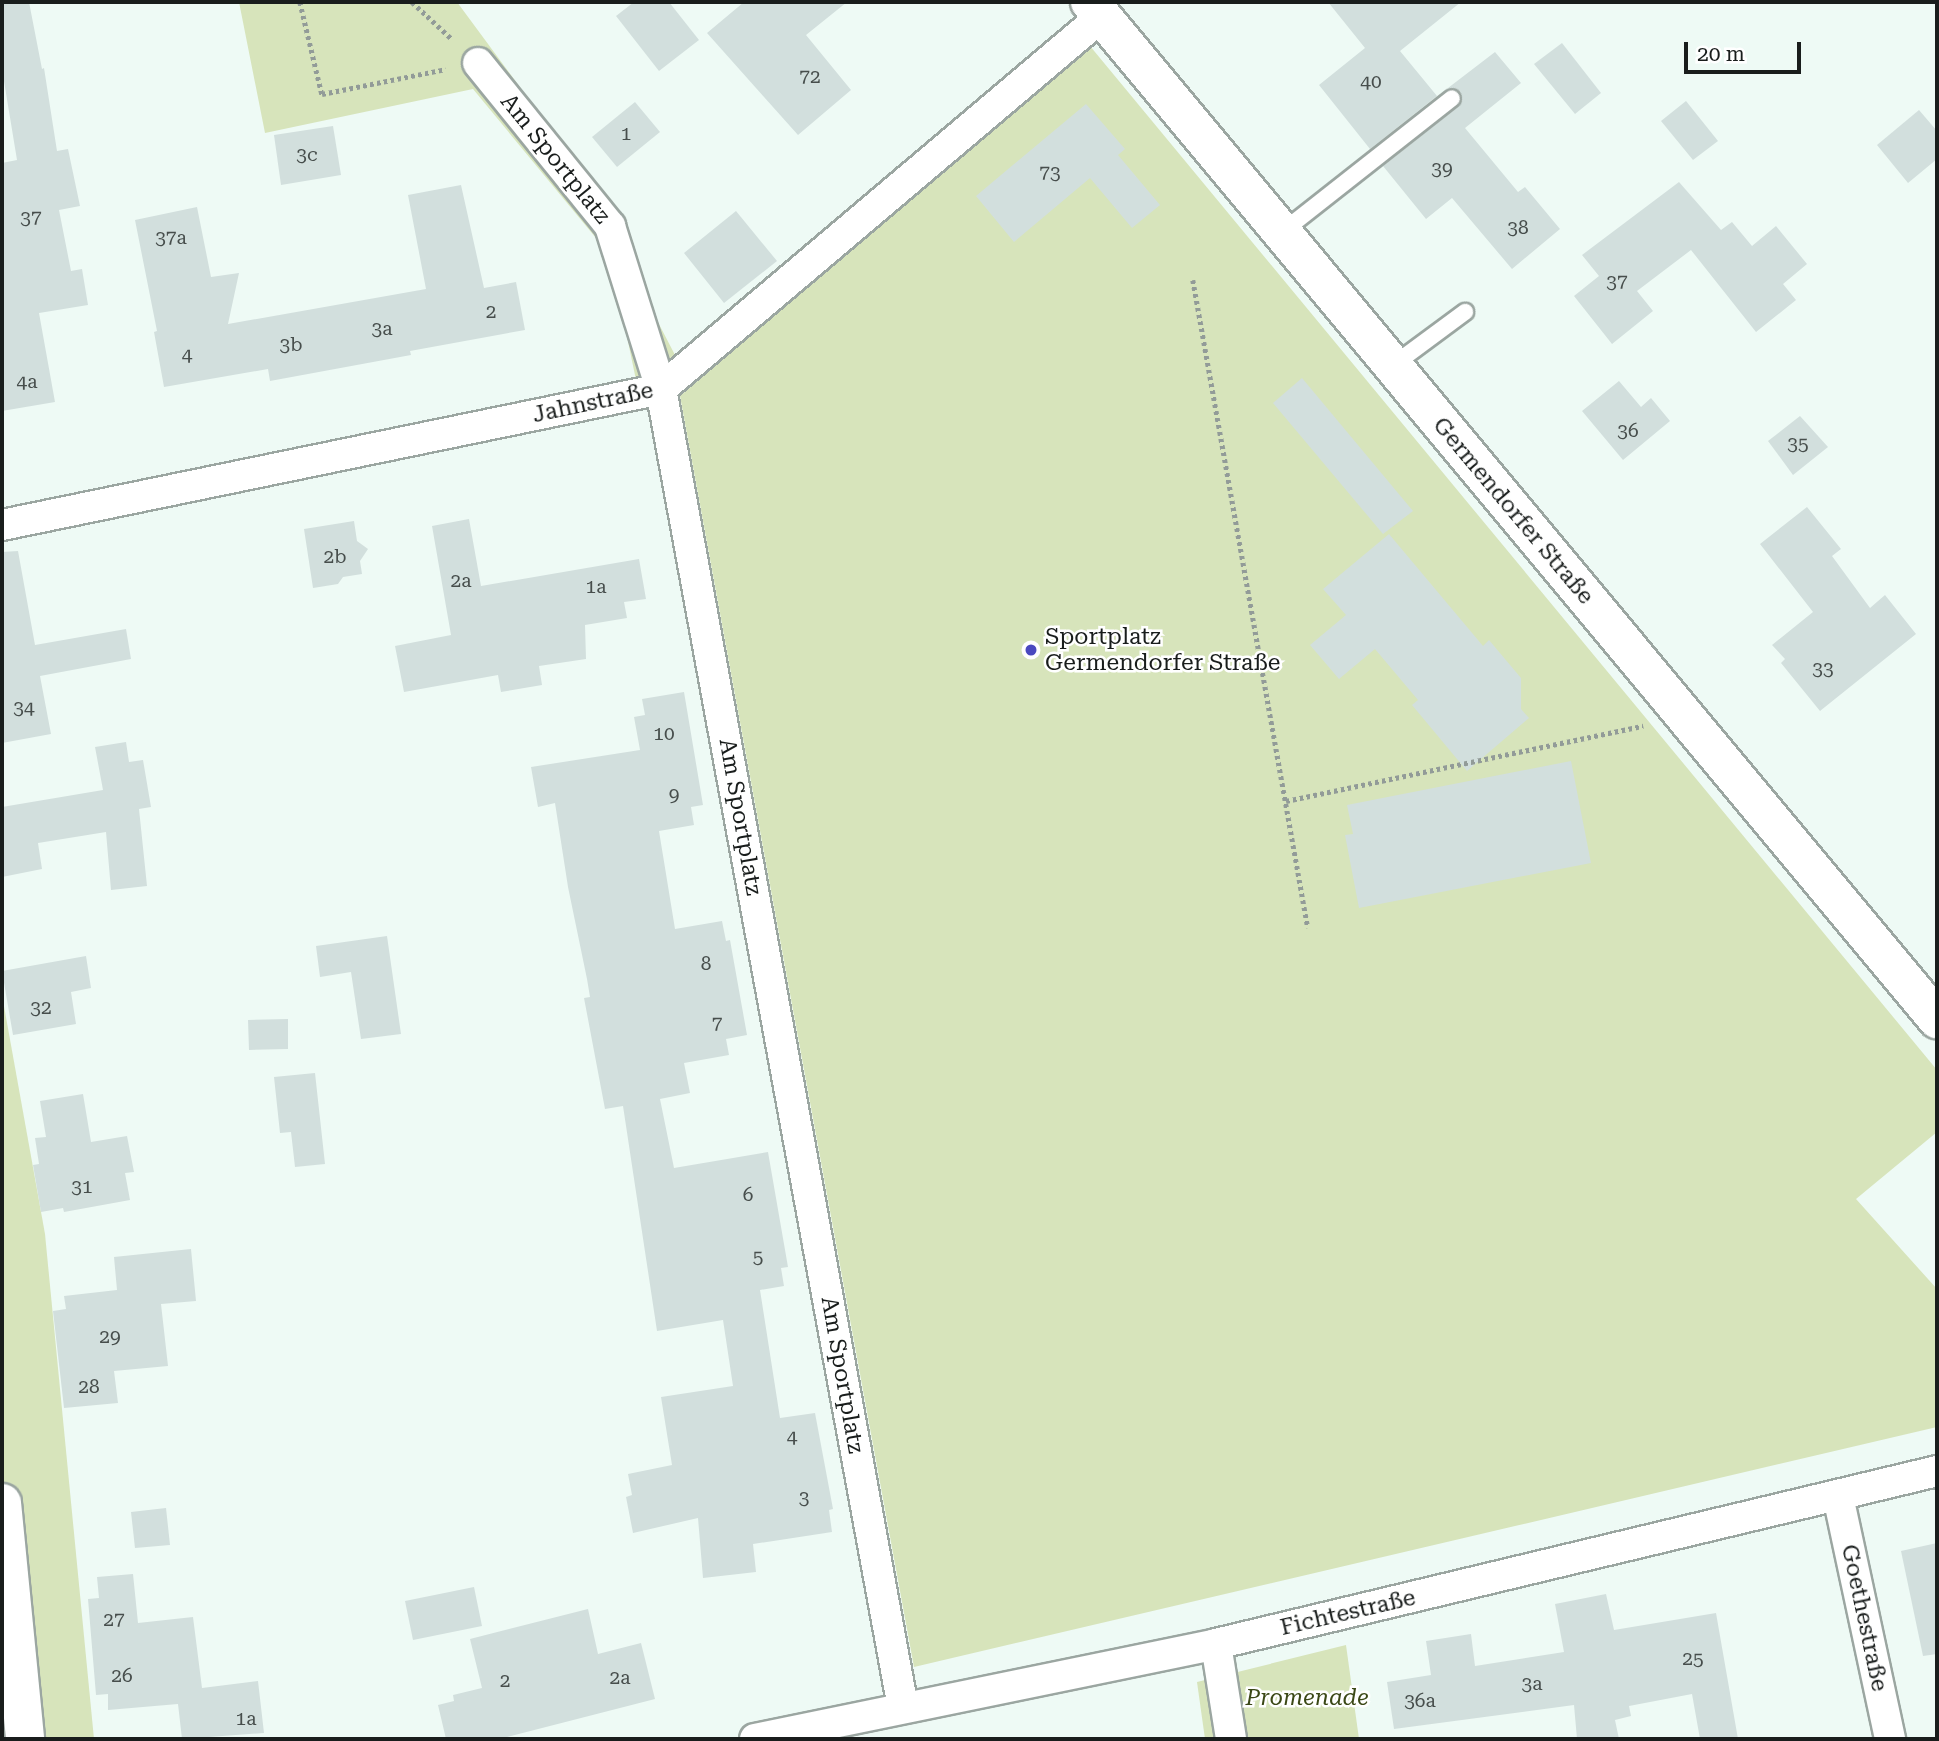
<!DOCTYPE html>
<meta charset="utf-8">
<style>
body{margin:0}
#map{position:relative;width:1939px;height:1741px;overflow:hidden;background:#eefaf5;font-family:"Roboto Serif",serif}
div>[style]{position:absolute}
.green>*{inset:0;background:#d7e4bb}
.building>*{inset:0;background:#d2dfdd}
.path>*{height:4.5px;margin-top:-2.25px;transform-origin:0;background:repeating-linear-gradient(90deg,#929b98 0 3.5px,transparent 0 7px)}
.roads{filter:drop-shadow(2px 0 #9ba6a1) drop-shadow(-2px 0 #9ba6a1) drop-shadow(0 2px #9ba6a1) drop-shadow(0 -2px #9ba6a1)}
.lane>*{height:16px;margin:-8px;padding:0 8px;transform-origin:8px;border-radius:8px;background:#fff}
.street>*{height:30px;margin:-15px;padding:0 15px;transform-origin:15px;border-radius:15px;background:#fff}
.secondary>*{height:38px;margin:-19px;padding:0 19px;transform-origin:19px;border-radius:19px;background:#fff}
.dots>*{width:19px;height:19px;translate:-50% -50%;box-sizing:border-box;border:4px solid #fff;border-radius:50%}
span{translate:-50% -50%;white-space:nowrap;text-align:center;line-height:1.15;-webkit-text-stroke:5px #fff;paint-order:stroke}
.number-label{font-size:19px;color:#474e4c}
.number-label span{-webkit-text-stroke-width:0}
.street-label{font-size:23px;color:#191d1c}
.poi-label{font-size:23px;color:#191d1c}
.left{translate:0 -50%;text-align:left}
.park-label{font-size:23px;color:#3b4816;font-style:italic}
.frame{position:absolute;inset:0;border:4px solid #191d1c;pointer-events:none}
.scale{position:absolute;left:1684px;top:42px;width:117px;height:32px;box-sizing:border-box;border:4px solid #191d1c;border-top:0;padding-left:9px;font-size:21px;line-height:24px;white-space:nowrap;color:#191d1c;-webkit-text-stroke:5px #fff;paint-order:stroke}
</style>
<div id="map">
<div class="green">
<i style="clip-path:polygon(239px 2px,457px 2px,632px 239px,648px 303px,675px 355px,636px 380px,610px 255px,473px 89px,265px 133px)"></i>
<i style="clip-path:polygon(1090px 46px,1937px 1070px,1937px 1132px,1856px 1199px,1937px 1289px,1937px 1427px,914px 1667px,680px 396px)"></i>
<i style="clip-path:polygon(2px 995px,45px 1234px,94px 1739px,2px 1739px)"></i>
<i style="clip-path:polygon(1346px 1645px,1359px 1739px,1205px 1739px,1197px 1682px)"></i>
</div>
<div class="building">
<i style="clip-path:polygon(2px 2px,29px 2px,42px 69px,44px 68px,57px 151px,68px 149px,80px 206px,59px 210px,71px 271px,82px 269px,88px 305px,39px 313px,55px 402px,2px 411px,2px 163px,17px 160px,2px 69px)"></i>
<i style="clip-path:polygon(634px 2px,669px 2px,699px 40px,659px 71px,616px 16px)"></i>
<i style="clip-path:polygon(744px 2px,847px 2px,806px 35px,851px 90px,798px 135px,707px 33px)"></i>
<i style="clip-path:polygon(1328px 2px,1461px 2px,1400px 51px,1437px 96px,1370px 149px,1319px 85px,1365px 48px)"></i>
<i style="clip-path:polygon(1562px 43px,1601px 93px,1575px 114px,1534px 64px)"></i>
<i style="clip-path:polygon(1495px 52px,1521px 83px,1465px 128px,1518px 192px,1525px 187px,1560px 229px,1512px 269px,1452px 198px,1426px 219px,1383px 166px,1459px 106px,1462px 101px,1461px 92px,1448px 88px)"></i>
<i style="clip-path:polygon(1686px 101px,1718px 141px,1693px 160px,1661px 121px)"></i>
<i style="clip-path:polygon(635px 102px,660px 132px,617px 167px,592px 137px)"></i>
<i style="clip-path:polygon(1086px 104px,1125px 149px,1118px 155px,1160px 205px,1132px 228px,1090px 178px,1014px 242px,976px 196px)"></i>
<i style="clip-path:polygon(1919px 110px,1937px 131px,1937px 159px,1908px 183px,1877px 145px)"></i>
<i style="clip-path:polygon(333px 126px,341px 175px,281px 185px,274px 135px)"></i>
<i style="clip-path:polygon(1679px 182px,1721px 230px,1732px 222px,1752px 246px,1776px 226px,1807px 264px,1783px 284px,1796px 300px,1756px 332px,1691px 250px,1637px 291px,1653px 311px,1612px 344px,1574px 296px,1599px 276px,1582px 255px)"></i>
<i style="clip-path:polygon(461px 185px,484px 288px,516px 282px,525px 330px,410px 351px,411px 355px,270px 381px,268px 369px,164px 387px,154px 332px,157px 331px,135px 220px,197px 207px,211px 277px,239px 273px,228px 324px,426px 289px,408px 195px)"></i>
<i style="clip-path:polygon(736px 211px,777px 261px,724px 303px,684px 253px)"></i>
<i style="clip-path:polygon(1302px 378px,1413px 511px,1383px 534px,1273px 403px)"></i>
<i style="clip-path:polygon(1619px 381px,1641px 407px,1651px 398px,1670px 421px,1623px 460px,1582px 411px)"></i>
<i style="clip-path:polygon(1800px 416px,1828px 447px,1793px 475px,1768px 441px)"></i>
<i style="clip-path:polygon(1807px 507px,1841px 549px,1832px 556px,1870px 608px,1885px 595px,1916px 634px,1820px 711px,1781px 663px,1785px 659px,1772px 645px,1813px 612px,1760px 544px)"></i>
<i style="clip-path:polygon(469px 519px,481px 586px,639px 559px,646px 599px,624px 602px,627px 618px,585px 625px,586px 659px,539px 666px,542px 685px,501px 692px,498px 675px,404px 692px,395px 646px,451px 635px,432px 526px)"></i>
<i style="clip-path:polygon(354px 521px,357px 541px,368px 549px,360px 561px,362px 574px,343px 577px,338px 584px,313px 588px,304px 529px)"></i>
<i style="clip-path:polygon(1389px 534px,1483px 646px,1489px 640px,1521px 678px,1521px 709px,1529px 718px,1467px 771px,1412px 705px,1418px 700px,1375px 649px,1339px 679px,1310px 645px,1346px 615px,1323px 589px)"></i>
<i style="clip-path:polygon(18px 551px,35px 645px,126px 629px,131px 659px,40px 676px,51px 734px,2px 743px,2px 552px)"></i>
<i style="clip-path:polygon(684px 692px,703px 805px,691px 807px,694px 825px,659px 831px,675px 929px,722px 921px,726px 941px,730px 940px,747px 1035px,726px 1039px,729px 1055px,684px 1063px,690px 1093px,660px 1099px,674px 1168px,768px 1152px,788px 1267px,781px 1268px,784px 1286px,760px 1290px,780px 1418px,815px 1413px,833px 1509px,829px 1510px,832px 1532px,753px 1544px,756px 1572px,703px 1578px,698px 1518px,633px 1533px,626px 1497px,632px 1495px,628px 1474px,672px 1465px,661px 1397px,733px 1386px,723px 1320px,657px 1331px,623px 1106px,605px 1109px,584px 998px,590px 997px,587px 979px,568px 887px,555px 803px,538px 807px,531px 767px,640px 750px,634px 717px,645px 715px,642px 699px)"></i>
<i style="clip-path:polygon(126px 742px,129px 762px,143px 760px,151px 807px,139px 809px,147px 886px,111px 890px,106px 832px,38px 843px,42px 869px,2px 877px,2px 807px,103px 790px,95px 747px)"></i>
<i style="clip-path:polygon(1571px 761px,1591px 863px,1359px 908px,1345px 835px,1353px 834px,1347px 805px)"></i>
<i style="clip-path:polygon(387px 936px,401px 1034px,361px 1039px,351px 972px,320px 977px,316px 946px)"></i>
<i style="clip-path:polygon(86px 956px,91px 988px,71px 992px,76px 1024px,13px 1035px,2px 971px)"></i>
<i style="clip-path:polygon(288px 1019px,288px 1049px,249px 1050px,248px 1020px)"></i>
<i style="clip-path:polygon(315px 1073px,325px 1164px,295px 1167px,291px 1132px,280px 1133px,274px 1077px)"></i>
<i style="clip-path:polygon(83px 1094px,91px 1142px,127px 1136px,134px 1172px,125px 1173px,130px 1200px,64px 1212px,63px 1208px,41px 1212px,33px 1165px,39px 1164px,35px 1138px,46px 1137px,40px 1101px)"></i>
<i style="clip-path:polygon(191px 1249px,196px 1301px,161px 1304px,168px 1366px,114px 1371px,118px 1403px,64px 1408px,53px 1311px,66px 1309px,64px 1296px,117px 1290px,114px 1257px)"></i>
<i style="clip-path:polygon(166px 1508px,170px 1545px,135px 1548px,131px 1512px)"></i>
<i style="clip-path:polygon(1937px 1543px,1937px 1654px,1923px 1656px,1901px 1551px)"></i>
<i style="clip-path:polygon(133px 1574px,138px 1623px,193px 1617px,202px 1688px,258px 1681px,264px 1733px,182px 1739px,178px 1704px,108px 1710px,108px 1694px,96px 1695px,88px 1599px,99px 1598px,97px 1577px)"></i>
<i style="clip-path:polygon(474px 1587px,482px 1626px,413px 1640px,405px 1601px)"></i>
<i style="clip-path:polygon(1606px 1594px,1614px 1630px,1716px 1613px,1738px 1739px,1700px 1739px,1692px 1694px,1629px 1706px,1631px 1716px,1615px 1720px,1619px 1739px,1577px 1739px,1574px 1705px,1394px 1729px,1387px 1682px,1431px 1675px,1426px 1641px,1471px 1634px,1475px 1666px,1564px 1652px,1555px 1604px)"></i>
<i style="clip-path:polygon(588px 1609px,598px 1654px,641px 1643px,655px 1699px,499px 1739px,446px 1739px,438px 1705px,454px 1701px,453px 1695px,482px 1688px,470px 1639px)"></i>
</div>
<div class="path">
<i style="left:300px;top:2px;width:95px;rotate:76.6deg"></i>
<i style="left:322px;top:94px;width:126px;rotate:-11.4deg"></i>
<i style="left:412px;top:2px;width:54px;rotate:42.8deg"></i>
<i style="left:1193px;top:280px;width:658px;rotate:79.94deg"></i>
<i style="left:1286px;top:801px;width:365px;rotate:-11.9deg"></i>
</div>
<div class="roads">
<div class="lane">
<i style="left:1282px;top:232px;width:216px;rotate:-38.2deg"></i>
<i style="left:1392px;top:366px;width:91px;rotate:-36.5deg"></i>
</div>
<div class="street">
<i style="left:478px;top:63px;width:210px;rotate:51deg"></i>
<i style="left:610px;top:226px;width:171px;rotate:72.6deg"></i>
<i style="left:661px;top:389px;width:1341px;rotate:79.6deg"></i>
<i style="left:2px;top:525px;width:673px;rotate:-11.66deg"></i>
<i style="left:661px;top:389px;width:578px;rotate:-40.22deg"></i>
<i style="left:1838px;top:1496px;width:249px;rotate:77.9deg"></i>
<i style="left:1216px;top:1644px;width:96px;rotate:81deg"></i>
<i style="left:755px;top:1739px;width:471px;rotate:-11.6deg"></i>
<i style="left:1216px;top:1644px;width:741px;rotate:-13.49deg"></i>
</div>
<div class="secondary">
<i style="left:1090px;top:2px;width:1324px;rotate:50.21deg"></i>
<i style="left:2px;top:1503px;width:237px;rotate:84.4deg"></i>
</div>
</div>
<div class="dots">
<i style="left:1031px;top:650px;background:#4a49bf"></i>
</div>
<div class="number-label">
<span style="left:810px;top:77px">72</span>
<span style="left:1371px;top:82px">40</span>
<span style="left:626px;top:134px">1</span>
<span style="left:307px;top:155px">3c</span>
<span style="left:1442px;top:169px">39</span>
<span style="left:1050px;top:173px">73</span>
<span style="left:31px;top:218px">37</span>
<span style="left:1518px;top:228px">38</span>
<span style="left:171px;top:238px">37a</span>
<span style="left:1617px;top:282px">37</span>
<span style="left:491px;top:312px">2</span>
<span style="left:382px;top:329px">3a</span>
<span style="left:291px;top:345px">3b</span>
<span style="left:187px;top:355px">4</span>
<span style="left:27px;top:382px">4a</span>
<span style="left:1628px;top:431px">36</span>
<span style="left:1798px;top:444px">35</span>
<span style="left:335px;top:557px">2b</span>
<span style="left:461px;top:581px">2a</span>
<span style="left:596px;top:587px">1a</span>
<span style="left:1823px;top:669px">33</span>
<span style="left:24px;top:708px">34</span>
<span style="left:664px;top:734px">10</span>
<span style="left:674px;top:795px">9</span>
<span style="left:706px;top:964px">8</span>
<span style="left:41px;top:1008px">32</span>
<span style="left:717px;top:1024px">7</span>
<span style="left:82px;top:1187px">31</span>
<span style="left:748px;top:1195px">6</span>
<span style="left:758px;top:1257px">5</span>
<span style="left:110px;top:1337px">29</span>
<span style="left:89px;top:1387px">28</span>
<span style="left:792px;top:1437px">4</span>
<span style="left:804px;top:1498px">3</span>
<span style="left:114px;top:1620px">27</span>
<span style="left:1693px;top:1659px">25</span>
<span style="left:122px;top:1676px">26</span>
<span style="left:620px;top:1678px">2a</span>
<span style="left:505px;top:1681px">2</span>
<span style="left:1532px;top:1684px">3a</span>
<span style="left:1420px;top:1701px">36a</span>
<span style="left:246px;top:1719px">1a</span>
</div>
<div class="street-label">
<span style="left:555px;top:159px;rotate:51deg">Am Sportplatz</span>
<span style="left:593px;top:403px;rotate:-12deg">Jahnstraße</span>
<span style="left:1513px;top:511px;rotate:50deg">Germendorfer Straße</span>
<span style="left:740px;top:817px;rotate:80deg">Am Sportplatz</span>
<span style="left:842px;top:1375px;rotate:80deg">Am Sportplatz</span>
<span style="left:1348px;top:1613px;rotate:-13deg">Fichtestraße</span>
<span style="left:1864px;top:1618px;rotate:78deg">Goethestraße</span>
</div>
<div class="poi-label">
<span class="left" style="left:1045px;top:650px">Sportplatz<br>Germendorfer Straße</span>
</div>
<div class="park-label">
<span style="left:1307px;top:1698px">Promenade</span>
</div>
<div class="frame"></div>
<div class="scale">20 m</div>
</div>
